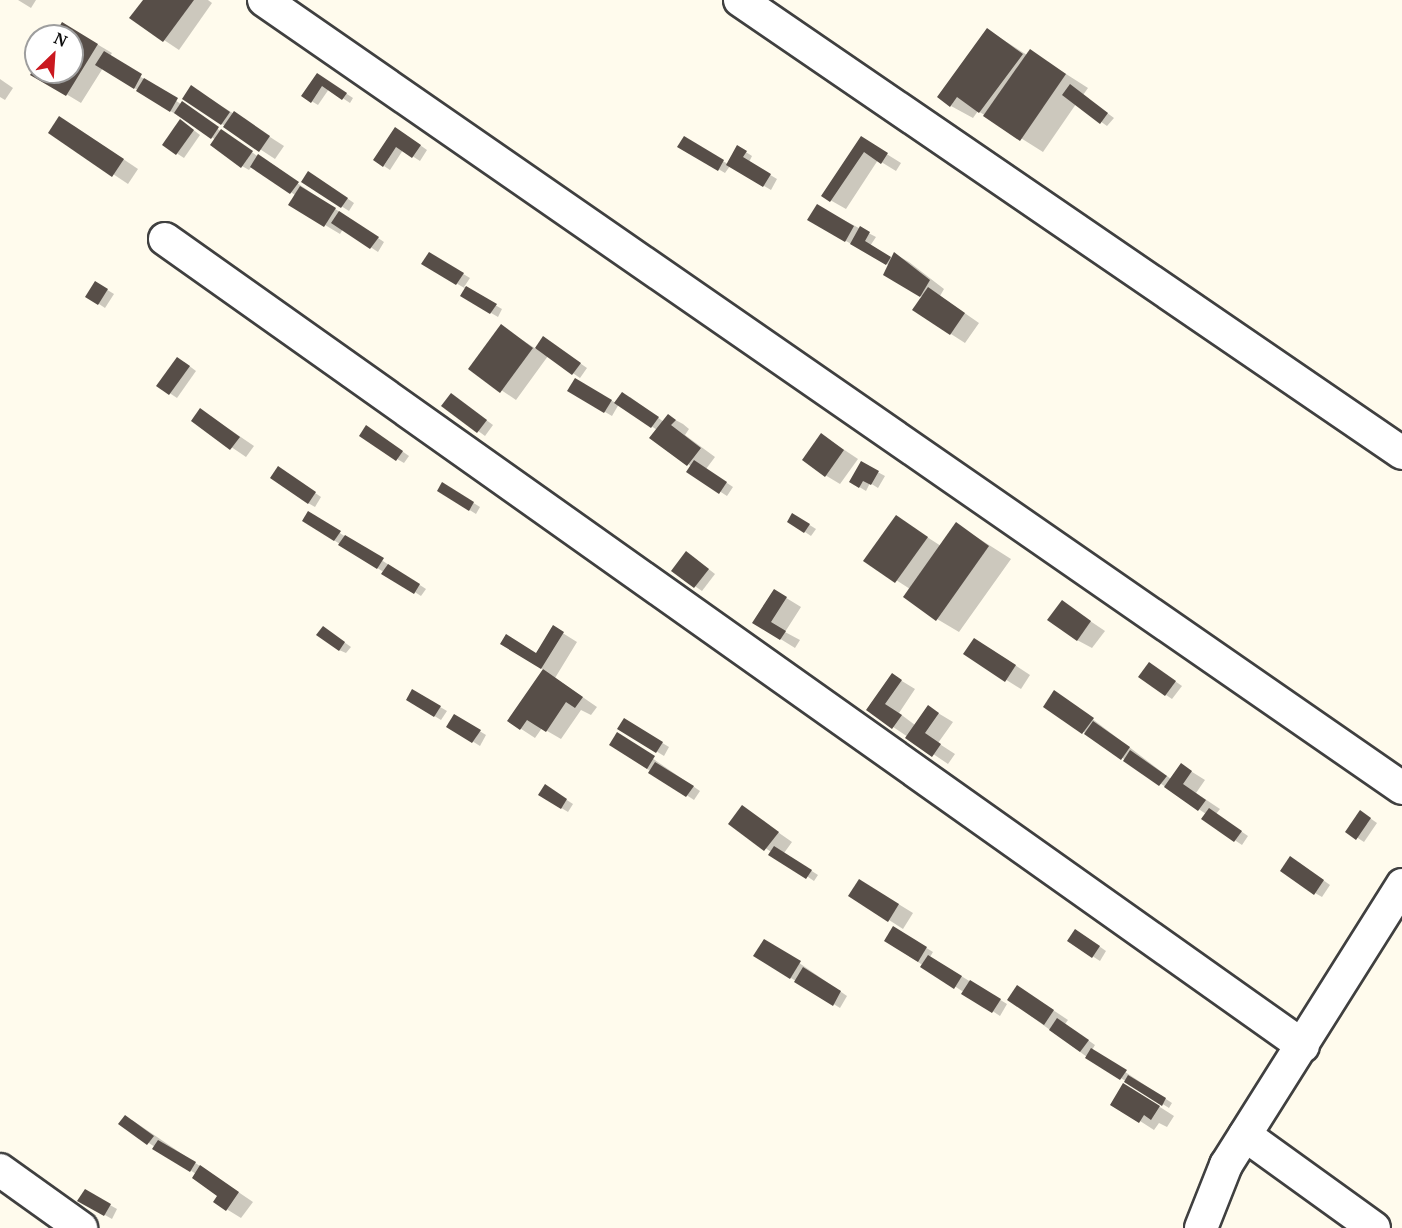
<!DOCTYPE html>
<style>
body{margin:0}
#map{position:relative;width:1402px;height:1228px;overflow:hidden;background:#fffbed;font-family:"PT Serif",serif}
div>[style]{position:absolute}
.shadow>*{inset:0;background:#0003}
.building>*{inset:0;background:#574e48}
.roads{filter:drop-shadow(2px 0 #404040) drop-shadow(-2px 0 #404040) drop-shadow(0 2px #404040) drop-shadow(0 -2px #404040)}
.street>*{height:32px;margin:-16px;padding:0 16px;transform-origin:16px;border-radius:16px;background:#fff}
span{translate:-50% -50%;white-space:nowrap;text-align:center;line-height:1.15;-webkit-text-stroke:6px #fff;paint-order:stroke}
.north{position:absolute;left:24px;top:24px;width:60px;height:60px;box-sizing:border-box;background:#fff;border:2px solid #9e9e9e;border-radius:50%;rotate:25deg;font-size:16px;font-weight:700;line-height:24px;text-align:center;color:#0d0d0d}
.north::after{content:'';display:block;margin:auto;width:21px;height:27px;background:#ca181f;clip-path:polygon(50% 0,100% 100%,50% 72%,0 100%)}
</style>
<div id="map">
<div class="shadow">
<i style="clip-path:polygon(18px 0,36px 0,31px 8px)"></i>
<i style="clip-path:polygon(145px 0,208px 0,212px 3px,179px 50px,131px 18px)"></i>
<i style="clip-path:polygon(63px 24px,112px 53px,110px 56px,384px 242px,378px 252px,343px 229px,340px 234px,290px 204px,295px 195px,252px 166px,249px 170px,242px 166px,216px 140px,103px 68px,81px 103px,33px 74px,36px 68px,36px 72px,72px 72px,72px 36px,56px 36px)"></i>
<i style="clip-path:polygon(988px 30px,1027px 55px,1030px 51px,1088px 88px,1083px 95px,1114px 118px,1107px 126px,1076px 104px,1043px 152px,978px 111px,973px 118px,951px 106px)"></i>
<i style="clip-path:polygon(0 79px,13px 88px,5px 100px,0 97px)"></i>
<i style="clip-path:polygon(324px 79px,353px 98px,350px 103px,329px 89px,318px 105px,303px 96px)"></i>
<i style="clip-path:polygon(198px 91px,284px 146px,275px 159px,184px 99px)"></i>
<i style="clip-path:polygon(187px 125px,200px 135px,184px 158px,164px 145px)"></i>
<i style="clip-path:polygon(74px 126px,138px 169px,128px 184px,50px 132px)"></i>
<i style="clip-path:polygon(403px 133px,427px 150px,420px 161px,403px 150px,390px 170px,384px 166px)"></i>
<i style="clip-path:polygon(684px 138px,728px 164px,738px 147px,752px 156px,749px 162px,777px 179px,771px 190px,730px 166px,725px 173px,679px 146px)"></i>
<i style="clip-path:polygon(861px 138px,901px 163px,896px 171px,878px 160px,846px 209px,823px 196px)"></i>
<i style="clip-path:polygon(316px 177px,354px 203px,349px 211px,303px 182px)"></i>
<i style="clip-path:polygon(817px 206px,876px 237px,870px 246px,892px 259px,895px 254px,909px 262px,944px 289px,940px 296px,979px 323px,965px 343px,951px 334px,923px 297px,885px 275px,890px 266px,809px 220px)"></i>
<i style="clip-path:polygon(430px 254px,470px 278px,464px 287px,502px 309px,498px 317px,462px 296px,466px 289px,424px 264px)"></i>
<i style="clip-path:polygon(96px 283px,114px 294px,105px 308px,87px 296px)"></i>
<i style="clip-path:polygon(501px 326px,536px 349px,544px 338px,587px 368px,580px 378px,548px 356px,516px 400px,470px 369px)"></i>
<i style="clip-path:polygon(184px 362px,196px 371px,177px 398px,159px 386px)"></i>
<i style="clip-path:polygon(575px 380px,616px 403px,630px 397px,664px 422px,668px 416px,683px 424px,689px 429px,685px 435px,715px 457px,706px 469px,733px 487px,727px 496px,688px 471px,691px 467px,657px 430px,619px 404px,612px 416px,569px 391px)"></i>
<i style="clip-path:polygon(458px 399px,493px 425px,485px 436px,443px 405px)"></i>
<i style="clip-path:polygon(201px 410px,254px 446px,246px 457px,193px 421px)"></i>
<i style="clip-path:polygon(373px 431px,409px 456px,404px 463px,397px 459px)"></i>
<i style="clip-path:polygon(822px 435px,858px 459px,840px 484px,825px 475px)"></i>
<i style="clip-path:polygon(861px 463px,885px 476px,878px 488px,870px 483px,866px 491px,851px 482px)"></i>
<i style="clip-path:polygon(285px 472px,321px 497px,315px 507px,308px 503px)"></i>
<i style="clip-path:polygon(443px 484px,480px 507px,476px 514px,439px 491px)"></i>
<i style="clip-path:polygon(309px 513px,426px 589px,421px 596px,304px 521px)"></i>
<i style="clip-path:polygon(896px 517px,941px 546px,956px 524px,1011px 559px,959px 632px,937px 619px,910px 589px,865px 560px)"></i>
<i style="clip-path:polygon(800px 519px,816px 529px,811px 536px,805px 532px)"></i>
<i style="clip-path:polygon(693px 557px,715px 574px,702px 591px,673px 571px)"></i>
<i style="clip-path:polygon(775px 591px,801px 607px,785px 632px,800px 640px,795px 648px,755px 623px)"></i>
<i style="clip-path:polygon(1062px 602px,1105px 631px,1092px 648px,1077px 640px)"></i>
<i style="clip-path:polygon(553px 627px,577px 642px,555px 678px,597px 707px,591px 715px,581px 710px,561px 739px,542px 728px,535px 738px,509px 721px,544px 670px,502px 644px,537px 654px)"></i>
<i style="clip-path:polygon(330px 632px,351px 647px,346px 653px,339px 650px)"></i>
<i style="clip-path:polygon(989px 648px,1030px 675px,1021px 689px,965px 654px)"></i>
<i style="clip-path:polygon(1156px 668px,1182px 686px,1172px 699px,1166px 695px)"></i>
<i style="clip-path:polygon(892px 675px,915px 689px,899px 713px,915px 725px,928px 707px,953px 722px,938px 743px,955px 754px,948px 764px,868px 710px)"></i>
<i style="clip-path:polygon(413px 691px,447px 711px,441px 720px,408px 700px)"></i>
<i style="clip-path:polygon(1069px 701px,1171px 779px,1181px 765px,1205px 780px,1196px 793px,1220px 809px,1216px 814px,1248px 836px,1242px 845px,1203px 819px,1206px 814px,1045px 706px)"></i>
<i style="clip-path:polygon(455px 716px,486px 735px,480px 746px,448px 726px)"></i>
<i style="clip-path:polygon(624px 720px,669px 747px,664px 756px,619px 728px)"></i>
<i style="clip-path:polygon(617px 734px,700px 791px,694px 800px,611px 745px)"></i>
<i style="clip-path:polygon(545px 786px,573px 804px,568px 812px,540px 795px)"></i>
<i style="clip-path:polygon(742px 807px,792px 842px,784px 853px,818px 875px,814px 881px,730px 824px)"></i>
<i style="clip-path:polygon(1367px 816px,1377px 823px,1364px 842px,1347px 831px)"></i>
<i style="clip-path:polygon(1298px 862px,1330px 885px,1322px 897px,1315px 893px)"></i>
<i style="clip-path:polygon(874px 889px,913px 913px,903px 929px,889px 920px)"></i>
<i style="clip-path:polygon(894px 928px,933px 952px,930px 957px,1007px 1004px,1000px 1016px,886px 941px)"></i>
<i style="clip-path:polygon(1083px 935px,1106px 951px,1100px 961px,1069px 941px)"></i>
<i style="clip-path:polygon(779px 949px,847px 996px,840px 1008px,755px 956px)"></i>
<i style="clip-path:polygon(1032px 996px,1068px 1020px,1065px 1024px,1095px 1045px,1092px 1050px,1172px 1103px,1169px 1108px,1087px 1057px,1009px 1000px)"></i>
<i style="clip-path:polygon(1138px 1093px,1174px 1116px,1167px 1127px,1159px 1123px,1154px 1130px,1140px 1121px)"></i>
<i style="clip-path:polygon(132px 1120px,253px 1202px,241px 1218px,215px 1202px,219px 1195px,196px 1174px,120px 1124px)"></i>
<i style="clip-path:polygon(85px 1191px,117px 1209px,112px 1219px,80px 1201px)"></i>
</div>
<div class="building">
<i style="clip-path:polygon(143px 0,194px 0,163px 42px,129px 18px)"></i>
<i style="clip-path:polygon(62px 22px,98px 44px,66px 96px,30px 75px,36px 65px,36px 72px,72px 72px,72px 36px,54px 36px)"></i>
<i style="clip-path:polygon(987px 28px,1023px 54px,979px 113px,957px 97px,950px 107px,937px 97px)"></i>
<i style="clip-path:polygon(1030px 49px,1066px 74px,1020px 141px,983px 116px)"></i>
<i style="clip-path:polygon(104px 51px,142px 74px,134px 89px,95px 65px)"></i>
<i style="clip-path:polygon(317px 73px,347px 93px,342px 100px,322px 86px,311px 103px,301px 96px)"></i>
<i style="clip-path:polygon(144px 78px,178px 98px,170px 112px,136px 91px)"></i>
<i style="clip-path:polygon(1070px 84px,1108px 113px,1100px 124px,1062px 95px)"></i>
<i style="clip-path:polygon(191px 85px,230px 112px,221px 125px,182px 99px)"></i>
<i style="clip-path:polygon(182px 101px,219px 127px,211px 139px,174px 113px)"></i>
<i style="clip-path:polygon(234px 111px,270px 136px,259px 152px,223px 127px)"></i>
<i style="clip-path:polygon(59px 116px,124px 159px,112px 177px,48px 133px)"></i>
<i style="clip-path:polygon(180px 119px,194px 130px,176px 155px,162px 145px)"></i>
<i style="clip-path:polygon(395px 127px,421px 145px,412px 158px,396px 147px,383px 167px,373px 160px)"></i>
<i style="clip-path:polygon(221px 129px,253px 151px,241px 168px,210px 145px)"></i>
<i style="clip-path:polygon(684px 136px,724px 160px,718px 171px,677px 147px)"></i>
<i style="clip-path:polygon(861px 136px,888px 153px,881px 164px,864px 152px,830px 202px,821px 196px)"></i>
<i style="clip-path:polygon(737px 145px,747px 151px,743px 157px,771px 174px,763px 187px,726px 165px)"></i>
<i style="clip-path:polygon(258px 154px,299px 182px,290px 194px,250px 167px)"></i>
<i style="clip-path:polygon(308px 171px,348px 198px,341px 208px,301px 182px)"></i>
<i style="clip-path:polygon(300px 186px,336px 208px,324px 227px,288px 205px)"></i>
<i style="clip-path:polygon(817px 204px,854px 226px,845px 242px,807px 220px)"></i>
<i style="clip-path:polygon(339px 211px,379px 237px,370px 249px,331px 223px)"></i>
<i style="clip-path:polygon(860px 226px,870px 232px,865px 241px,891px 257px,886px 265px,850px 244px)"></i>
<i style="clip-path:polygon(429px 252px,464px 273px,456px 285px,421px 264px)"></i>
<i style="clip-path:polygon(894px 252px,930px 280px,920px 297px,883px 275px)"></i>
<i style="clip-path:polygon(95px 281px,108px 289px,98px 305px,85px 297px)"></i>
<i style="clip-path:polygon(466px 286px,497px 304px,490px 314px,460px 296px)"></i>
<i style="clip-path:polygon(928px 287px,965px 313px,950px 335px,912px 310px)"></i>
<i style="clip-path:polygon(501px 324px,533px 348px,500px 393px,468px 369px)"></i>
<i style="clip-path:polygon(543px 336px,581px 363px,572px 375px,535px 348px)"></i>
<i style="clip-path:polygon(177px 357px,190px 366px,169px 395px,156px 386px)"></i>
<i style="clip-path:polygon(575px 378px,612px 400px,604px 413px,567px 391px)"></i>
<i style="clip-path:polygon(622px 392px,659px 417px,651px 428px,614px 403px)"></i>
<i style="clip-path:polygon(451px 393px,487px 420px,477px 433px,441px 406px)"></i>
<i style="clip-path:polygon(200px 408px,240px 437px,230px 450px,191px 421px)"></i>
<i style="clip-path:polygon(668px 414px,676px 420px,671px 425px,701px 448px,687px 466px,649px 438px)"></i>
<i style="clip-path:polygon(366px 425px,403px 451px,396px 461px,359px 436px)"></i>
<i style="clip-path:polygon(821px 433px,844px 450px,825px 477px,802px 460px)"></i>
<i style="clip-path:polygon(694px 460px,727px 482px,719px 494px,686px 472px)"></i>
<i style="clip-path:polygon(861px 461px,879px 471px,871px 485px,863px 481px,859px 488px,849px 482px)"></i>
<i style="clip-path:polygon(278px 466px,316px 492px,308px 504px,270px 478px)"></i>
<i style="clip-path:polygon(442px 482px,474px 502px,469px 511px,437px 491px)"></i>
<i style="clip-path:polygon(308px 511px,341px 531px,334px 541px,302px 521px)"></i>
<i style="clip-path:polygon(792px 513px,810px 524px,804px 533px,787px 522px)"></i>
<i style="clip-path:polygon(896px 515px,928px 537px,895px 583px,863px 561px)"></i>
<i style="clip-path:polygon(956px 522px,989px 546px,936px 621px,903px 597px)"></i>
<i style="clip-path:polygon(345px 535px,384px 558px,377px 569px,338px 545px)"></i>
<i style="clip-path:polygon(686px 551px,709px 569px,694px 588px,671px 571px)"></i>
<i style="clip-path:polygon(388px 564px,420px 584px,414px 594px,381px 574px)"></i>
<i style="clip-path:polygon(774px 589px,787px 597px,771px 622px,786px 631px,780px 640px,752px 623px)"></i>
<i style="clip-path:polygon(1062px 600px,1091px 621px,1077px 641px,1047px 620px)"></i>
<i style="clip-path:polygon(553px 625px,564px 632px,541px 669px,500px 644px,506px 634px,536px 653px)"></i>
<i style="clip-path:polygon(323px 626px,345px 642px,339px 651px,316px 635px)"></i>
<i style="clip-path:polygon(974px 638px,1016px 665px,1005px 682px,963px 654px)"></i>
<i style="clip-path:polygon(1149px 662px,1176px 681px,1165px 696px,1138px 677px)"></i>
<i style="clip-path:polygon(543px 669px,583px 697px,575px 708px,566px 702px,546px 732px,527px 720px,520px 730px,507px 721px)"></i>
<i style="clip-path:polygon(892px 673px,902px 680px,885px 704px,902px 715px,892px 729px,866px 710px)"></i>
<i style="clip-path:polygon(412px 689px,441px 706px,434px 717px,406px 700px)"></i>
<i style="clip-path:polygon(1054px 690px,1094px 718px,1082px 734px,1043px 707px)"></i>
<i style="clip-path:polygon(928px 705px,939px 713px,925px 733px,941px 744px,932px 757px,905px 738px)"></i>
<i style="clip-path:polygon(454px 714px,481px 730px,472px 743px,446px 727px)"></i>
<i style="clip-path:polygon(624px 718px,663px 742px,656px 753px,617px 729px)"></i>
<i style="clip-path:polygon(1093px 721px,1130px 747px,1121px 760px,1084px 734px)"></i>
<i style="clip-path:polygon(617px 732px,655px 756px,647px 769px,609px 745px)"></i>
<i style="clip-path:polygon(1130px 750px,1167px 776px,1159px 786px,1123px 761px)"></i>
<i style="clip-path:polygon(655px 762px,694px 786px,686px 797px,648px 773px)"></i>
<i style="clip-path:polygon(1181px 763px,1192px 771px,1183px 784px,1206px 800px,1198px 811px,1164px 787px)"></i>
<i style="clip-path:polygon(545px 784px,567px 799px,561px 809px,538px 795px)"></i>
<i style="clip-path:polygon(742px 805px,779px 832px,764px 851px,728px 824px)"></i>
<i style="clip-path:polygon(1209px 808px,1242px 831px,1234px 842px,1201px 819px)"></i>
<i style="clip-path:polygon(1360px 810px,1371px 818px,1356px 840px,1345px 832px)"></i>
<i style="clip-path:polygon(774px 846px,812px 870px,806px 879px,768px 855px)"></i>
<i style="clip-path:polygon(1290px 856px,1324px 880px,1314px 895px,1280px 871px)"></i>
<i style="clip-path:polygon(859px 879px,899px 904px,888px 922px,848px 896px)"></i>
<i style="clip-path:polygon(893px 926px,927px 947px,918px 962px,884px 941px)"></i>
<i style="clip-path:polygon(1075px 929px,1100px 946px,1092px 958px,1067px 941px)"></i>
<i style="clip-path:polygon(764px 939px,801px 961px,790px 979px,753px 956px)"></i>
<i style="clip-path:polygon(928px 955px,962px 976px,954px 989px,920px 967px)"></i>
<i style="clip-path:polygon(803px 967px,841px 991px,833px 1006px,794px 982px)"></i>
<i style="clip-path:polygon(970px 980px,1001px 999px,992px 1013px,961px 994px)"></i>
<i style="clip-path:polygon(1017px 985px,1054px 1010px,1044px 1025px,1007px 1000px)"></i>
<i style="clip-path:polygon(1057px 1018px,1089px 1040px,1080px 1052px,1049px 1030px)"></i>
<i style="clip-path:polygon(1091px 1048px,1127px 1070px,1120px 1080px,1085px 1058px)"></i>
<i style="clip-path:polygon(1128px 1075px,1166px 1098px,1162px 1106px,1124px 1082px)"></i>
<i style="clip-path:polygon(1123px 1083px,1160px 1106px,1151px 1120px,1144px 1115px,1139px 1123px,1110px 1105px)"></i>
<i style="clip-path:polygon(125px 1115px,154px 1136px,147px 1145px,118px 1124px)"></i>
<i style="clip-path:polygon(158px 1140px,196px 1162px,190px 1172px,152px 1149px)"></i>
<i style="clip-path:polygon(200px 1165px,239px 1192px,226px 1211px,213px 1202px,217px 1196px,192px 1178px)"></i>
<i style="clip-path:polygon(85px 1189px,111px 1204px,104px 1216px,77px 1201px)"></i>
</div>
<div class="roads">
<div class="street">
<i style="left:264px;top:0;width:1384px;rotate:34.7deg"></i>
<i style="left:740px;top:0;width:802px;rotate:34.38deg"></i>
<i style="left:165px;top:239px;width:1395px;rotate:35.34deg"></i>
<i style="left:1245px;top:1135px;width:159px;rotate:35.8deg"></i>
<i style="left:0;top:1170px;width:100px;rotate:35.6deg"></i>
<i style="left:1201px;top:1228px;width:68px;rotate:-68.4deg"></i>
<i style="left:1226px;top:1165px;width:331px;rotate:-57.8deg"></i>
</div>
</div>
<div class="north">N</div>
</div>
